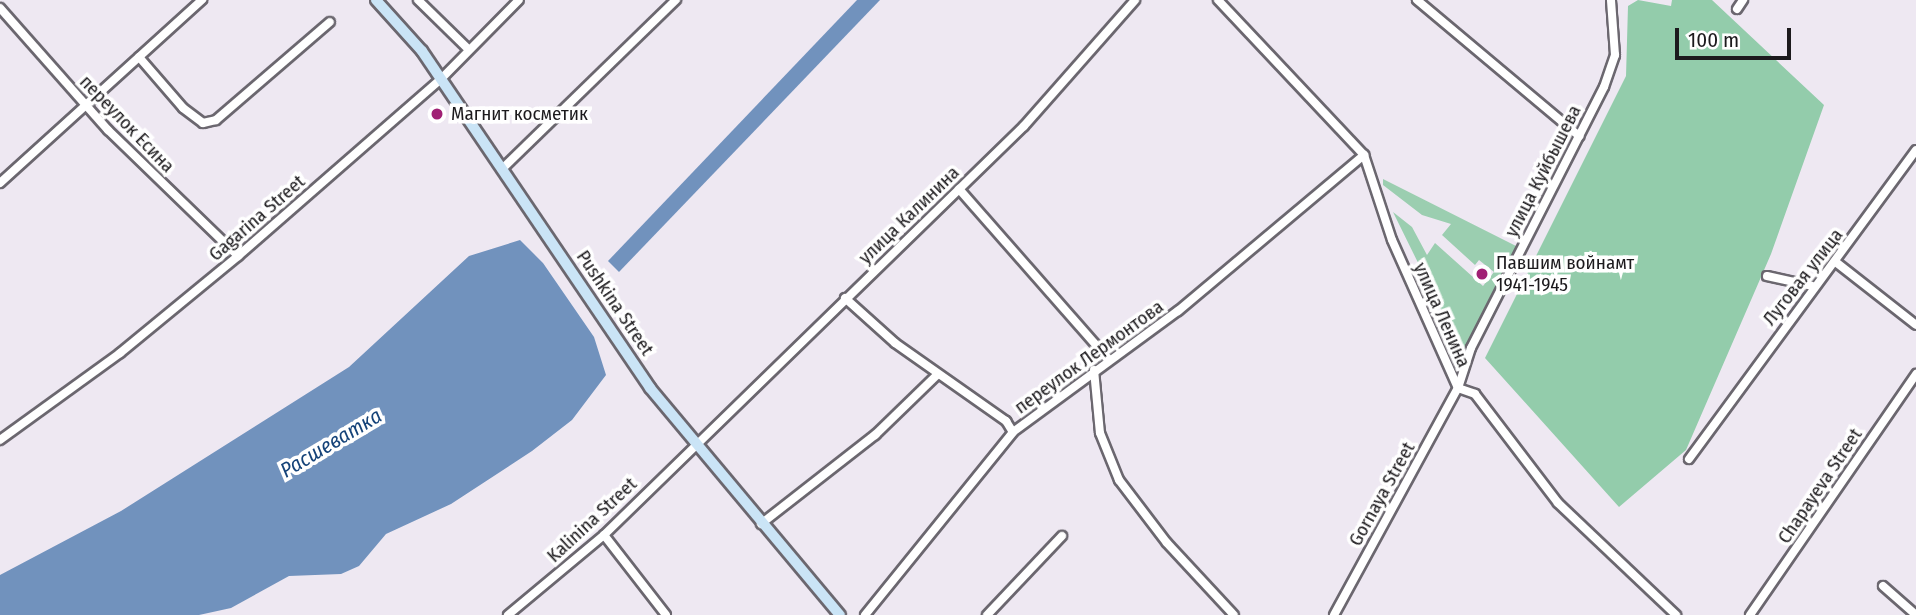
<!DOCTYPE html>
<meta charset="utf-8">
<style>
body{margin:0}
#map{position:relative;width:1916px;height:615px;overflow:hidden;background:#eee8f2;font-family:"Fira Sans Condensed",sans-serif}
div>[style]{position:absolute}
.green>*{inset:0;background:#9bceb0}
.forest>*{inset:0;background:#93ccab}
.water>*{inset:0;background:#7192bd}
.roads{filter:drop-shadow(2px 0 #6b676f) drop-shadow(-2px 0 #6b676f) drop-shadow(0 2px #6b676f) drop-shadow(0 -2px #6b676f)}
.minor>*{height:8px;margin:-4px;padding:0 4px;transform-origin:4px;border-radius:4px;background:#fff}
.major>*{height:10px;margin:-5px;padding:0 5px;transform-origin:5px;border-radius:5px;background:#cae4f6}
.dots>*{width:19px;height:19px;translate:-50% -50%;box-sizing:border-box;border:4px solid #fff;border-radius:50%}
span{translate:-50% -50%;white-space:nowrap;text-align:center;line-height:1.15;-webkit-text-stroke:7px #fff;paint-order:stroke}
.poi-label{font-size:19px;color:#1c1a1d}
.left{translate:0 -50%;text-align:left}
.street-label{font-size:19px;color:#1c1a1d}
.water-label{font-size:21px;color:#154379;font-style:italic}
.scale{position:absolute;left:1675px;top:28px;width:116px;height:32px;box-sizing:border-box;border:4px solid #1c1a1d;border-top:0;padding-left:9px;font-size:21px;line-height:24px;white-space:nowrap;color:#1c1a1d;-webkit-text-stroke:5px #fff;paint-order:stroke}
</style>
<div id="map">
<div class="green">
<i style="clip-path:polygon(1383px 179px,1518px 247px,1463px 354px,1393px 212px,1412px 227px,1427px 255px,1435px 243px,1483px 286px,1494px 272px,1479px 260px,1475px 265px,1442px 235px,1451px 224px,1422px 215px,1383px 185px)"></i>
</div>
<div class="forest">
<i style="clip-path:polygon(1638px 0,1671px 6px,1672px 0,1712px 0,1824px 105px,1771px 254px,1686px 450px,1619px 507px,1485px 358px,1626px 76px,1628px 6px)"></i>
</div>
<div class="water">
<i style="clip-path:polygon(857px 0,880px 0,619px 272px,608px 261px)"></i>
<i style="clip-path:polygon(520px 240px,543px 263px,594px 337px,606px 375px,572px 420px,532px 451px,451px 504px,386px 534px,359px 566px,341px 574px,289px 576px,231px 608px,199px 615px,0 615px,0 575px,121px 511px,349px 367px,469px 256px)"></i>
</div>
<div class="roads">
<div class="minor">
<i style="left:418px;top:0;width:71px;rotate:44.4deg"></i>
<i style="left:1218px;top:0;width:213px;rotate:46.7deg"></i>
<i style="left:1364px;top:155px;width:89px;rotate:71.8deg"></i>
<i style="left:1392px;top:240px;width:162px;rotate:66deg"></i>
<i style="left:1458px;top:388px;width:18px;rotate:19deg"></i>
<i style="left:1475px;top:394px;width:137px;rotate:52.7deg"></i>
<i style="left:1558px;top:503px;width:163px;rotate:43.5deg"></i>
<i style="left:1417px;top:0;width:212px;rotate:40deg"></i>
<i style="left:0;top:8px;width:163px;rotate:48.5deg"></i>
<i style="left:108px;top:130px;width:181px;rotate:44.1deg"></i>
<i style="left:1737px;top:9px;width:11px;rotate:-56deg"></i>
<i style="left:139px;top:57px;width:67px;rotate:49.2deg"></i>
<i style="left:183px;top:108px;width:25px;rotate:37deg"></i>
<i style="left:203px;top:123px;width:13px;rotate:-13deg"></i>
<i style="left:216px;top:120px;width:150px;rotate:-40.7deg"></i>
<i style="left:504px;top:167px;width:240px;rotate:-44.2deg"></i>
<i style="left:0;top:183px;width:273px;rotate:-42.2deg"></i>
<i style="left:959px;top:189px;width:227px;rotate:48.7deg"></i>
<i style="left:1837px;top:263px;width:100px;rotate:38.1deg"></i>
<i style="left:1767px;top:276px;width:46px;rotate:12.5deg"></i>
<i style="left:845px;top:298px;width:67px;rotate:42deg"></i>
<i style="left:895px;top:343px;width:136px;rotate:35.1deg"></i>
<i style="left:1006px;top:421px;width:13px;rotate:58deg"></i>
<i style="left:1094px;top:370px;width:63px;rotate:84.6deg"></i>
<i style="left:1100px;top:433px;width:51px;rotate:68deg"></i>
<i style="left:1119px;top:480px;width:79px;rotate:52.7deg"></i>
<i style="left:1167px;top:543px;width:98px;rotate:47.1deg"></i>
<i style="left:0;top:440px;width:148px;rotate:-35.9deg"></i>
<i style="left:120px;top:353px;width:153px;rotate:-39.4deg"></i>
<i style="left:238px;top:256px;width:268px;rotate:-41.1deg"></i>
<i style="left:440px;top:80px;width:112px;rotate:-45.4deg"></i>
<i style="left:1689px;top:459px;width:383px;rotate:-53.7deg"></i>
<i style="left:761px;top:524px;width:145px;rotate:-38deg"></i>
<i style="left:875px;top:435px;width:86px;rotate:-44.1deg"></i>
<i style="left:604px;top:535px;width:101px;rotate:52.2deg"></i>
<i style="left:1883px;top:586px;width:44px;rotate:41.3deg"></i>
<i style="left:508px;top:615px;width:125px;rotate:-39.8deg"></i>
<i style="left:604px;top:535px;width:586px;rotate:-44.24deg"></i>
<i style="left:1024px;top:126px;width:168px;rotate:-48.6deg"></i>
<i style="left:865px;top:615px;width:235px;rotate:-51deg"></i>
<i style="left:1013px;top:432px;width:205px;rotate:-36.3deg"></i>
<i style="left:1178px;top:311px;width:243px;rotate:-40deg"></i>
<i style="left:987px;top:615px;width:109px;rotate:-46.5deg"></i>
<i style="left:1334px;top:615px;width:259px;rotate:-61.4deg"></i>
<i style="left:1458px;top:388px;width:42px;rotate:-72deg"></i>
<i style="left:1471px;top:348px;width:293px;rotate:-63deg"></i>
<i style="left:1604px;top:87px;width:34px;rotate:-71deg"></i>
<i style="left:1615px;top:55px;width:55px;rotate:-94.2deg"></i>
<i style="left:1750px;top:615px;width:293px;rotate:-55.4deg"></i>
</div>
<div class="major">
<i style="left:376px;top:0;width:69px;rotate:48deg"></i>
<i style="left:422px;top:51px;width:407px;rotate:55.9deg"></i>
<i style="left:650px;top:388px;width:296px;rotate:50.1deg"></i>
</div>
</div>
<div class="dots">
<i style="left:437px;top:114px;background:#a02074"></i>
<i style="left:1482px;top:274px;background:#a02074"></i>
</div>
<div class="poi-label">
<span class="left" style="left:451px;top:114px">Магнит косметик</span>
<span class="left" style="left:1496px;top:274px">Павшим войнамт<br>1941-1945</span>
</div>
<div class="street-label">
<span style="left:127px;top:124px;rotate:46deg">переулок Есина</span>
<span style="left:1543px;top:171px;rotate:-63deg">улица Куйбышева</span>
<span style="left:909px;top:215px;rotate:-44deg">улица Калинина</span>
<span style="left:257px;top:218px;rotate:-41deg">Gagarina Street</span>
<span style="left:1803px;top:277px;rotate:-52deg">Луговая улица</span>
<span style="left:615px;top:303px;rotate:56deg">Pushkina Street</span>
<span style="left:1442px;top:315px;rotate:66deg">улица Ленина</span>
<span style="left:1089px;top:357px;rotate:-36deg">переулок Лермонтова</span>
<span style="left:1820px;top:486px;rotate:-56deg">Chapayeva Street</span>
<span style="left:1382px;top:494px;rotate:-61deg">Gornaya Street</span>
<span style="left:592px;top:520px;rotate:-43deg">Kalinina Street</span>
</div>
<div class="water-label">
<span style="left:331px;top:443px;rotate:-31deg">Расшеватка</span>
</div>
<div class="scale">100 m</div>
</div>
